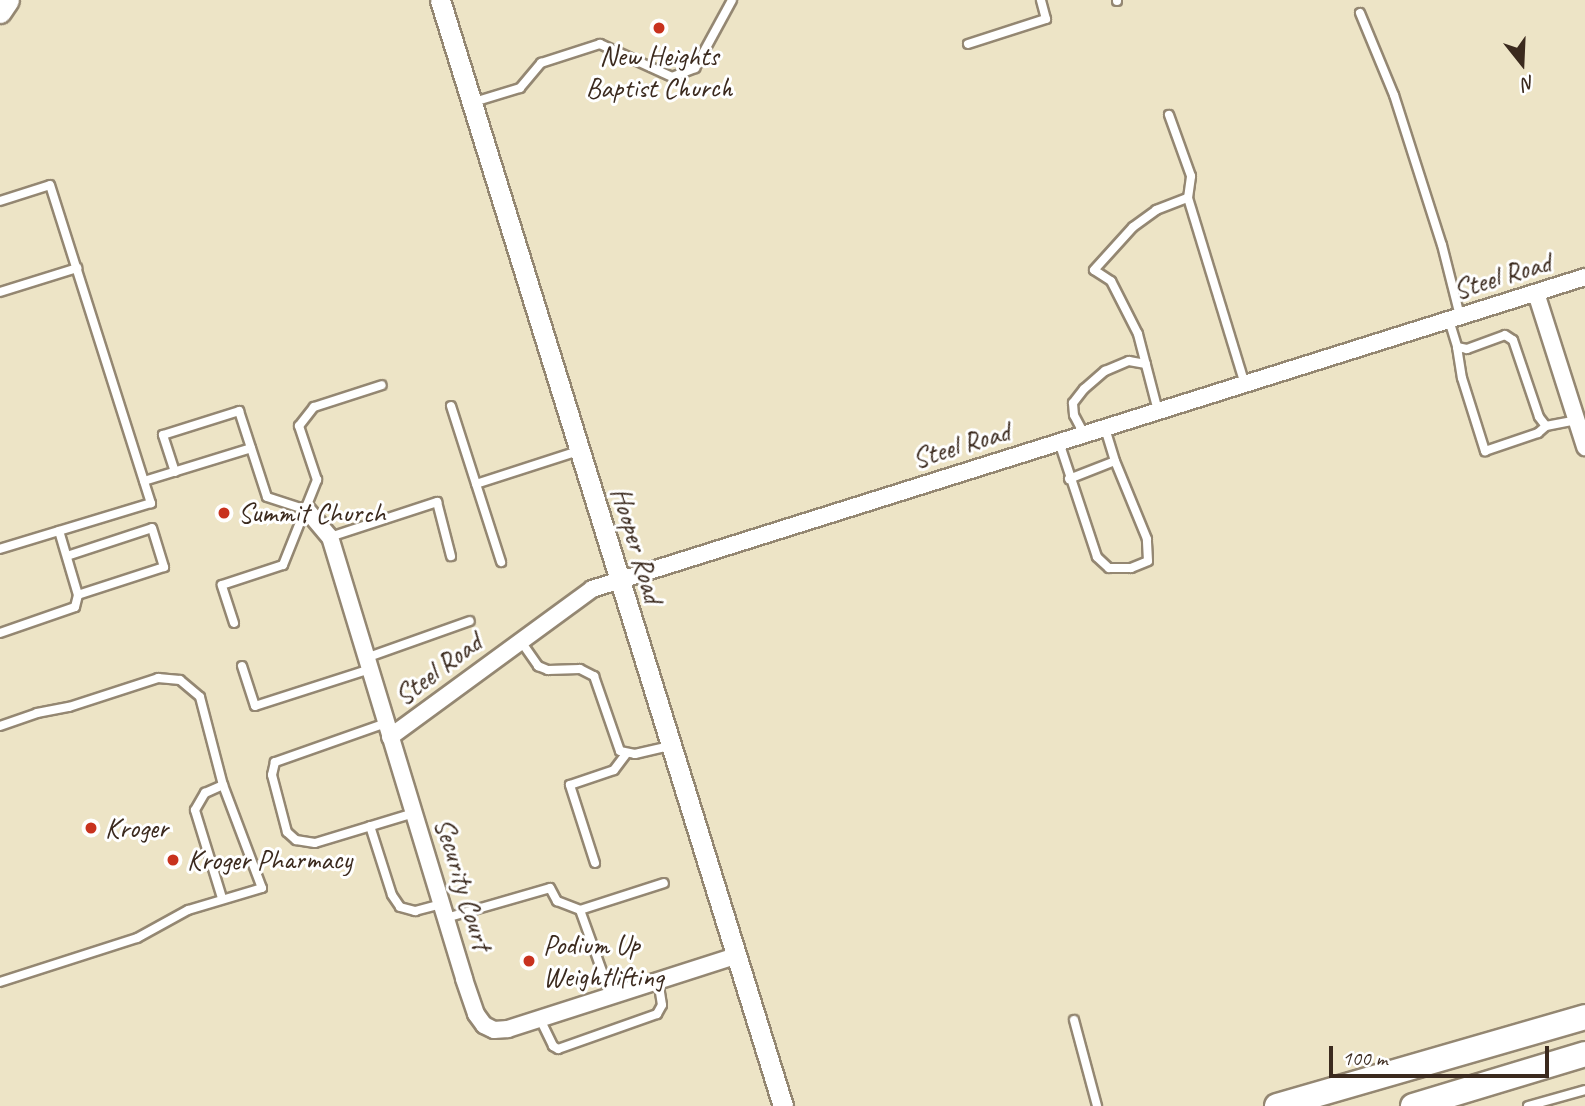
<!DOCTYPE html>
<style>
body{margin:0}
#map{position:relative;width:1585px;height:1106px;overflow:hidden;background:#ede4c6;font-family:Caveat,sans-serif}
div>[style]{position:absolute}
.roads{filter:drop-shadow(2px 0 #948772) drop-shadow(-2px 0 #948772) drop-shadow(0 2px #948772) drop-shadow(0 -2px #948772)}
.service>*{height:8px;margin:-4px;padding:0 4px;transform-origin:4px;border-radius:4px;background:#fff}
.minor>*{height:16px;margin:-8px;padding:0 8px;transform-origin:8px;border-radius:8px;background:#fff}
.tertiary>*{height:19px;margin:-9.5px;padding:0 9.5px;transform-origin:9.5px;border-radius:9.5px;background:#fff}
.secondary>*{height:21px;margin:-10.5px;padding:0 10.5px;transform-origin:10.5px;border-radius:10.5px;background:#fff}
.primary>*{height:24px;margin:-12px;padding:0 12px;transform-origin:12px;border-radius:12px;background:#fff}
.dots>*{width:19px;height:19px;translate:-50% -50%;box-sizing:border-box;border:4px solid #fff;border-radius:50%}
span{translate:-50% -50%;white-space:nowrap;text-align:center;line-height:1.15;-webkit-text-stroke:6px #fff;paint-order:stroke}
.poi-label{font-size:28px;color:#3b2a1e}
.left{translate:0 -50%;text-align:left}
.street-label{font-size:28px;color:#3b2a1e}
.north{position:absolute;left:1487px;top:28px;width:70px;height:70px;-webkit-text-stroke:5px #fff;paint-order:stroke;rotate:162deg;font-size:19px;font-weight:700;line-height:28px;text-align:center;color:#3b2a1e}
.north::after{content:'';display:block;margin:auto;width:24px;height:32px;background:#3b2a1e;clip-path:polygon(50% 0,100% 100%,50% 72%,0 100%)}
.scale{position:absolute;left:1329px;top:1046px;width:220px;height:32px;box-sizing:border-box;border:4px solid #3b2a1e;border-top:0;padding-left:9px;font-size:21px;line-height:24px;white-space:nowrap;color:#3b2a1e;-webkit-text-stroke:5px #fff;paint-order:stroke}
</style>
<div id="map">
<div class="roads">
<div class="service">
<i style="left:1117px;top:0;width:1px;rotate:90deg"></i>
<i style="left:1360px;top:13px;width:89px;rotate:67.5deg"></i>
<i style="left:1394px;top:95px;width:157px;rotate:72.3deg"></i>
<i style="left:1442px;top:245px;width:73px;rotate:75.8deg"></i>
<i style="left:968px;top:44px;width:82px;rotate:-17.8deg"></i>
<i style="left:1046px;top:19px;width:20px;rotate:-105deg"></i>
<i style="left:474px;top:102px;width:48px;rotate:-16.9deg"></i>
<i style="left:520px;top:88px;width:33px;rotate:-50deg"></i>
<i style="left:541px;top:63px;width:62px;rotate:-17.9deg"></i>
<i style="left:600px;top:44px;width:79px;rotate:24.6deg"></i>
<i style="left:672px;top:77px;width:25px;rotate:-21deg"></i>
<i style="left:695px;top:68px;width:77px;rotate:-61.4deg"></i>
<i style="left:1188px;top:198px;width:195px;rotate:73deg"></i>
<i style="left:0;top:201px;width:52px;rotate:-17.7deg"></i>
<i style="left:50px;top:185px;width:334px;rotate:72.4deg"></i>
<i style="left:151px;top:503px;width:158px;rotate:163.1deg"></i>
<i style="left:0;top:292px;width:81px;rotate:-17.3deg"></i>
<i style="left:1449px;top:320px;width:28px;rotate:73deg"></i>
<i style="left:1457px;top:347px;width:10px;rotate:11deg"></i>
<i style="left:1467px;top:349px;width:40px;rotate:-20.2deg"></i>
<i style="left:1505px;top:335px;width:9px;rotate:32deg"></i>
<i style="left:1513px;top:340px;width:81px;rotate:71.3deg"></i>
<i style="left:1539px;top:417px;width:11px;rotate:52deg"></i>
<i style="left:1546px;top:426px;width:31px;rotate:-11deg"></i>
<i style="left:1457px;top:347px;width:31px;rotate:81deg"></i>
<i style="left:1462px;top:378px;width:77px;rotate:72.5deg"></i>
<i style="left:1485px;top:451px;width:56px;rotate:-18.8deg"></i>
<i style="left:1538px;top:433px;width:11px;rotate:-41deg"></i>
<i style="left:451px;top:406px;width:164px;rotate:72.2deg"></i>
<i style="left:1158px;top:411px;width:80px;rotate:-104.6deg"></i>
<i style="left:1138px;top:334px;width:59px;rotate:-117deg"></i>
<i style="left:1111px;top:281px;width:20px;rotate:-147deg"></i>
<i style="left:1094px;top:270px;width:58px;rotate:-47.8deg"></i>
<i style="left:1133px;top:227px;width:29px;rotate:-36deg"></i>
<i style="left:1156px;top:210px;width:34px;rotate:-21deg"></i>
<i style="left:1188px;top:198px;width:22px;rotate:-82deg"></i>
<i style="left:1191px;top:176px;width:65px;rotate:-109.8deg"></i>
<i style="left:1084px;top:434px;width:21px;rotate:-118deg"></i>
<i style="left:1074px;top:415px;width:12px;rotate:-95deg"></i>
<i style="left:1073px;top:403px;width:18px;rotate:-52deg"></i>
<i style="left:1084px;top:389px;width:28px;rotate:-41deg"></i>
<i style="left:1105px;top:371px;width:26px;rotate:-23deg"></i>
<i style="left:1129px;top:361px;width:17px;rotate:10deg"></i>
<i style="left:1059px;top:442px;width:121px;rotate:71.7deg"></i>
<i style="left:1097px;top:557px;width:16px;rotate:43deg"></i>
<i style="left:1109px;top:568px;width:22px"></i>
<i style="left:1131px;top:568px;width:18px;rotate:-22deg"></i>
<i style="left:1148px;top:561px;width:22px;rotate:-93deg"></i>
<i style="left:1147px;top:539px;width:84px;rotate:-112.3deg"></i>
<i style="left:1115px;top:461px;width:34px;rotate:-107deg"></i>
<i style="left:175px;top:472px;width:39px;rotate:-108deg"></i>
<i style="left:163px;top:435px;width:80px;rotate:-17.5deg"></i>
<i style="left:239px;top:411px;width:90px;rotate:72deg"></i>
<i style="left:267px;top:497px;width:42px;rotate:18deg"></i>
<i style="left:1069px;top:479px;width:49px;rotate:-21.4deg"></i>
<i style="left:144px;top:481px;width:112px;rotate:-17.1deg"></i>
<i style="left:476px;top:484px;width:107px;rotate:-17.9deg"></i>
<i style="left:330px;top:537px;width:113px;rotate:-18.1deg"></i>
<i style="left:437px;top:502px;width:56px;rotate:75.5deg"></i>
<i style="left:67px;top:556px;width:89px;rotate:-18.2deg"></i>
<i style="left:152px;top:528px;width:41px;rotate:72.9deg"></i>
<i style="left:164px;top:567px;width:90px;rotate:162deg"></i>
<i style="left:234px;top:623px;width:40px;rotate:-108deg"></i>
<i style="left:222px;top:585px;width:64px;rotate:-18.2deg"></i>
<i style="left:283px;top:565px;width:92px;rotate:-68.2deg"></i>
<i style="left:317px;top:480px;width:57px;rotate:-108.4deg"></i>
<i style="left:299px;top:426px;width:24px;rotate:-52deg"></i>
<i style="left:314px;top:407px;width:71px;rotate:-17.9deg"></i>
<i style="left:0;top:633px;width:79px;rotate:-19.1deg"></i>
<i style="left:75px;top:607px;width:12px;rotate:-76deg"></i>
<i style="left:78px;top:595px;width:67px;rotate:-106.5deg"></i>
<i style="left:520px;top:640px;width:32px;rotate:55deg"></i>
<i style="left:538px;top:666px;width:11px;rotate:22deg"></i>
<i style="left:548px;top:670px;width:32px;rotate:-2deg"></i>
<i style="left:580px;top:669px;width:16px;rotate:27deg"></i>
<i style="left:594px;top:676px;width:79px;rotate:70.9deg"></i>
<i style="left:620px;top:751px;width:15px;rotate:11deg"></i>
<i style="left:635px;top:754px;width:35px;rotate:-13deg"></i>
<i style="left:366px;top:658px;width:110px;rotate:-19.6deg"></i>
<i style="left:242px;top:666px;width:42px;rotate:72deg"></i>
<i style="left:255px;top:706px;width:121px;rotate:-17.8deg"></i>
<i style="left:386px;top:723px;width:118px;rotate:160.6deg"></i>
<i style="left:275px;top:762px;width:13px;rotate:103deg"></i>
<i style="left:272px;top:775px;width:59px;rotate:75.3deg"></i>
<i style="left:287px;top:832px;width:12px;rotate:42deg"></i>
<i style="left:296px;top:840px;width:19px;rotate:9deg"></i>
<i style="left:315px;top:843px;width:103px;rotate:-16.9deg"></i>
<i style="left:0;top:726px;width:39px;rotate:-19deg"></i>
<i style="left:37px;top:713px;width:33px;rotate:-11deg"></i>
<i style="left:69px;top:707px;width:94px;rotate:-18deg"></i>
<i style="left:158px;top:678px;width:22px;rotate:5deg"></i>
<i style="left:180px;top:680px;width:26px;rotate:40deg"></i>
<i style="left:200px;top:697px;width:91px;rotate:75.4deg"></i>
<i style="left:223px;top:785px;width:110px;rotate:69.3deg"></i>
<i style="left:262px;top:888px;width:77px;rotate:163.4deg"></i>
<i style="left:188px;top:910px;width:58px;rotate:151.2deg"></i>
<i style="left:137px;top:938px;width:144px;rotate:162.2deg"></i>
<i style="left:370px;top:826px;width:72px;rotate:72.3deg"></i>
<i style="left:392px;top:895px;width:14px;rotate:56deg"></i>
<i style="left:400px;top:907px;width:16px;rotate:15deg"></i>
<i style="left:415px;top:911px;width:27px;rotate:-15deg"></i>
<i style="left:595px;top:863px;width:82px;rotate:-107.8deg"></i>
<i style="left:570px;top:785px;width:46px;rotate:-18.8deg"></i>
<i style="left:614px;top:770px;width:20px;rotate:-53deg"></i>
<i style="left:222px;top:898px;width:92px;rotate:-107.1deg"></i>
<i style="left:195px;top:810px;width:20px;rotate:-60deg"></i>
<i style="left:205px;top:793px;width:20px;rotate:-24deg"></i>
<i style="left:580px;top:910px;width:88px;rotate:-17.8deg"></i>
<i style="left:446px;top:918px;width:108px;rotate:-16.1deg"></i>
<i style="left:550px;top:888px;width:15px;rotate:62deg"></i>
<i style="left:557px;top:901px;width:25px;rotate:21deg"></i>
<i style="left:580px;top:910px;width:91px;rotate:70.2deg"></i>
<i style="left:540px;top:1019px;width:30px;rotate:64deg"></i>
<i style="left:553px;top:1046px;width:6px;rotate:31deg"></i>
<i style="left:558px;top:1049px;width:105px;rotate:-19.5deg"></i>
<i style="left:657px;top:1014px;width:10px;rotate:-61deg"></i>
<i style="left:662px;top:1005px;width:24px;rotate:-99deg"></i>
<i style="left:1074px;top:1020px;width:89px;rotate:75deg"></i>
<i style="left:1528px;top:1106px;width:59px;rotate:-15.7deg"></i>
</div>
<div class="minor">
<i style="left:1536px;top:293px;width:162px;rotate:72.3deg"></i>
<i style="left:307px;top:510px;width:35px;rotate:50deg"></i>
<i style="left:330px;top:537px;width:462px;rotate:73.1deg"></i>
<i style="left:464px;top:979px;width:37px;rotate:71deg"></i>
<i style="left:476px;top:1014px;width:14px;rotate:54deg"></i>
<i style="left:484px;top:1025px;width:11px;rotate:27deg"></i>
<i style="left:494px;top:1030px;width:14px;rotate:-4deg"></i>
<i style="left:508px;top:1029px;width:239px;rotate:-17.8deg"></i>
<i style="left:390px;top:737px;width:250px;rotate:-36.2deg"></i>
<i style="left:592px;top:589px;width:1041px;rotate:-17.44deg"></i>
</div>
<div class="tertiary">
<i style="left:440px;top:0;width:1158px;rotate:72.77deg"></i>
</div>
<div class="secondary">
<i style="left:0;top:12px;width:14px;rotate:-56deg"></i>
</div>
<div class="primary">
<i style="left:1277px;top:1106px;width:321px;rotate:-16.1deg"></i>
<i style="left:1413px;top:1106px;width:180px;rotate:-16.8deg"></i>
</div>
</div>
<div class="dots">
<i style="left:659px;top:28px;background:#c8321e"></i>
<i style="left:224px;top:513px;background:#c8321e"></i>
<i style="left:91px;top:828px;background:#c8321e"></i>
<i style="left:173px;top:860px;background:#c8321e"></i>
<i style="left:529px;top:961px;background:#c8321e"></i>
</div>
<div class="poi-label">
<span style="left:659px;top:72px">New Heights<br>Baptist Church</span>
<span class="left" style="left:238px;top:513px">Summit Church</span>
<span class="left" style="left:105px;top:828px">Kroger</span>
<span class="left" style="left:187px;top:860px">Kroger Pharmacy</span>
<span class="left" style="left:543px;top:961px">Podium Up<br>Weightlifting</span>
</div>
<div class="street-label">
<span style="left:1502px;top:276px;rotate:-17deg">Steel Road</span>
<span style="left:961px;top:445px;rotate:-17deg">Steel Road</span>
<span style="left:637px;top:545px;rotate:73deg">Hooper Road</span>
<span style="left:438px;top:669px;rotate:-37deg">Steel Road</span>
<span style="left:463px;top:884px;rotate:73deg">Security Court</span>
</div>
<div class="north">N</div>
<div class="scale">100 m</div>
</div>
